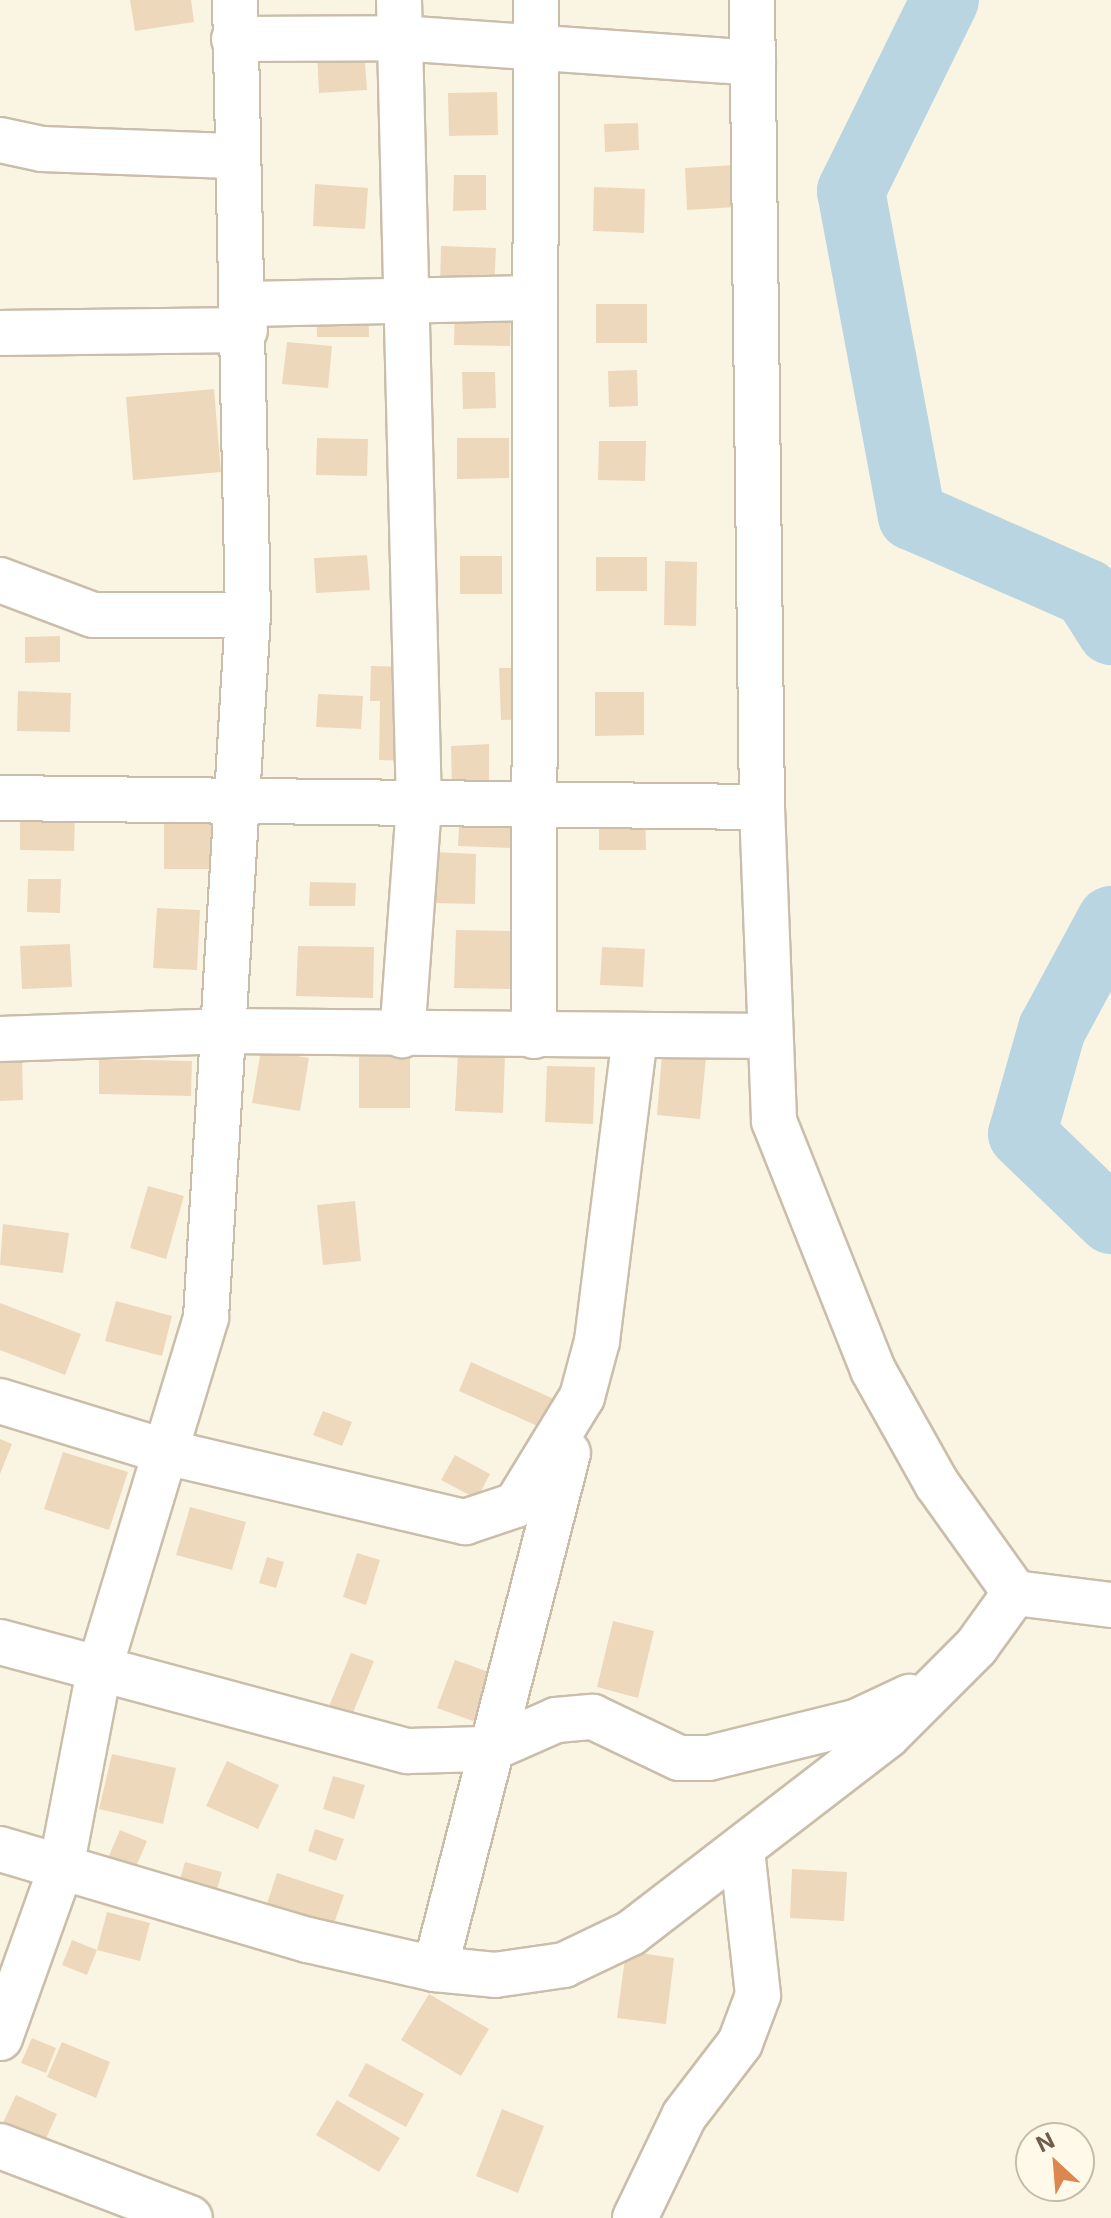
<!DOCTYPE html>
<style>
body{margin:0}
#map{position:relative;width:1111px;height:2218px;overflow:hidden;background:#faf5e3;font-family:Inter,sans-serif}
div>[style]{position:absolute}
.river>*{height:68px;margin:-34px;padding:0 34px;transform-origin:34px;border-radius:34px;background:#b9d5e2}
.building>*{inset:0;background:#eed8bc}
.roads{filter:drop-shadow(2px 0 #cabeaa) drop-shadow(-2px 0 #cabeaa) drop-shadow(0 2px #cabeaa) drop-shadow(0 -2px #cabeaa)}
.minor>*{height:44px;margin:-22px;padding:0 22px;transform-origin:22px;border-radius:22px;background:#fff}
span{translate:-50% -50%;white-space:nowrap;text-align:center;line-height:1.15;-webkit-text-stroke:8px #fef9e8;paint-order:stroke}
.north{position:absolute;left:1015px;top:2122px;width:80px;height:80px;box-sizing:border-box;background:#fef9e8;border:2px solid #c5bba9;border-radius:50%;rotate:334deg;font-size:22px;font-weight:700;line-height:32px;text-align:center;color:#705e4b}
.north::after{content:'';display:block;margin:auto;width:28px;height:36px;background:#dc8750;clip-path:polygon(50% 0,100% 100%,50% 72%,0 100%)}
</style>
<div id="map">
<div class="river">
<i style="left:945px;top:0;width:213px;rotate:116.2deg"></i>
<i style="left:851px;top:191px;width:331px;rotate:79.4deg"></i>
<i style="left:912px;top:516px;width:191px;rotate:23.7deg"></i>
<i style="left:1087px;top:593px;width:45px;rotate:57.7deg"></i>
<i style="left:1111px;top:920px;width:124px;rotate:118.4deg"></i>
<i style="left:1052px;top:1029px;width:109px;rotate:105.9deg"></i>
<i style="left:1022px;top:1134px;width:124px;rotate:44deg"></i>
</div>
<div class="building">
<i style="clip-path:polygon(130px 0,191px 0,194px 22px,135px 31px)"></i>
<i style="clip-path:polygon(364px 49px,367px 90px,319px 93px,317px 52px)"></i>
<i style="clip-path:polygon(497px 92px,498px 135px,449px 136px,448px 93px)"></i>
<i style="clip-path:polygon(638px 123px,639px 150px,605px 152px,604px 124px)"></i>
<i style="clip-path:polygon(735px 165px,737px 207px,687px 210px,685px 168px)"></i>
<i style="clip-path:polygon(454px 175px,486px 175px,486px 210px,453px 211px)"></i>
<i style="clip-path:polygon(315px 184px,368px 188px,365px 229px,313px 226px)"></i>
<i style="clip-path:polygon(594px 187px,645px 189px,644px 233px,593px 231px)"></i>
<i style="clip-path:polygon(441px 246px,496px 248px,494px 289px,440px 287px)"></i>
<i style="clip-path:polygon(455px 299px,511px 300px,510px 346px,454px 345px)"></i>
<i style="clip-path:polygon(596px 304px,647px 304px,647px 343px,596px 343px)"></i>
<i style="clip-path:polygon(316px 305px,368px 306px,369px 337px,317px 337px)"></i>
<i style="clip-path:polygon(287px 342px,332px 346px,328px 388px,282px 384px)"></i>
<i style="clip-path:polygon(637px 370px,638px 406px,609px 407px,608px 371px)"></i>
<i style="clip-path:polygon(462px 372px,495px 372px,496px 408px,463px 409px)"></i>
<i style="clip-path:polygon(214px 389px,221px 472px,133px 480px,126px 397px)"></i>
<i style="clip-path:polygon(317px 438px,368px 439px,367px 476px,316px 475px)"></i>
<i style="clip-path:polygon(457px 438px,509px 438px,509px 478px,457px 479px)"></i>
<i style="clip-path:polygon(599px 441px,646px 441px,645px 481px,598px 480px)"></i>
<i style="clip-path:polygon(367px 555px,370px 590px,316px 593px,314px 558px)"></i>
<i style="clip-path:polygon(460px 556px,502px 556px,502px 594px,460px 594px)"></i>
<i style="clip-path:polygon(596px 557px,647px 557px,647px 591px,596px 591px)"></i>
<i style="clip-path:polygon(665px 561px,697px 562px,696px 626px,664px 625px)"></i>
<i style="clip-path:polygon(60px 636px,60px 662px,25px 663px,25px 637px)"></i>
<i style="clip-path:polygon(371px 666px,414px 667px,411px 761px,379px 760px,380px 701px,370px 701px)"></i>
<i style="clip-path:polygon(499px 668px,523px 668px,525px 719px,501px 720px)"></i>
<i style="clip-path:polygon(18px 691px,71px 693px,70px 732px,17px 731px)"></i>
<i style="clip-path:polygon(595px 692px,644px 692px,644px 735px,595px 736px)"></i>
<i style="clip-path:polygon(318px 694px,363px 696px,361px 729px,316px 727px)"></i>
<i style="clip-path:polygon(489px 744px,489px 788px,452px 788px,451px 746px)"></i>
<i style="clip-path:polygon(460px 809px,512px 811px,511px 848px,458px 846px)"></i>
<i style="clip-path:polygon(20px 811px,75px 812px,74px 851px,20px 850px)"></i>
<i style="clip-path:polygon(645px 811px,646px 850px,599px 850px,599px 812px)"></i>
<i style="clip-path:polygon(164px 818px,211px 818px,211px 869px,164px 869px)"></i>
<i style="clip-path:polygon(434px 852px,476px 854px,475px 904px,432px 903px)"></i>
<i style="clip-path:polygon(28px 879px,61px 879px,60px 913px,27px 912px)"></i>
<i style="clip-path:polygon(310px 882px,356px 883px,355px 906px,309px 906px)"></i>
<i style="clip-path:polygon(157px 908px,200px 910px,197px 970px,153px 968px)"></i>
<i style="clip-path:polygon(456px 930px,514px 931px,512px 989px,454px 988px)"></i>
<i style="clip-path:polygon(70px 944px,72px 987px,22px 989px,20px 946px)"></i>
<i style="clip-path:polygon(298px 946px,374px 947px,373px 998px,296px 996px)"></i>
<i style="clip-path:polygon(602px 947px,645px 949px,643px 987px,600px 985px)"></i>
<i style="clip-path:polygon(261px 1050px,309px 1058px,300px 1111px,252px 1103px)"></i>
<i style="clip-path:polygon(458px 1053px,505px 1055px,503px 1113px,455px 1111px)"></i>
<i style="clip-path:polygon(662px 1054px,706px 1058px,700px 1119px,657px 1115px)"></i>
<i style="clip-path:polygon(359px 1057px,410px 1057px,410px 1108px,359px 1108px)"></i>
<i style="clip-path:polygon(0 1058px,22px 1058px,23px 1100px,0 1101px)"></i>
<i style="clip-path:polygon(99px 1059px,192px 1061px,191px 1096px,99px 1094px)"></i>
<i style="clip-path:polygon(547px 1066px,595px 1067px,593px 1124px,545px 1122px)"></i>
<i style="clip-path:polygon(148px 1186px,184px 1196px,166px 1259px,130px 1248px)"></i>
<i style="clip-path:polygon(355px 1201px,361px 1261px,323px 1265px,317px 1205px)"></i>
<i style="clip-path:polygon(3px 1224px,69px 1233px,63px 1273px,0 1265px)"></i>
<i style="clip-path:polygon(116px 1301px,172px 1316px,162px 1356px,105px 1341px)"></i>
<i style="clip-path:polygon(0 1303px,81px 1334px,65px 1375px,0 1350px)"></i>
<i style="clip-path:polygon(471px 1362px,554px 1399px,542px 1428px,459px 1391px)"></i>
<i style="clip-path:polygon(323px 1411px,352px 1422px,342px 1446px,313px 1435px)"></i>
<i style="clip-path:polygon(0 1439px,12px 1444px,0 1474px)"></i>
<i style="clip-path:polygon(63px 1452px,128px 1472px,109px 1530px,44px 1509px)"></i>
<i style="clip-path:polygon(455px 1455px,490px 1474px,477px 1499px,441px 1480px)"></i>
<i style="clip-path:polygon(190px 1507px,246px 1522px,232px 1570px,176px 1555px)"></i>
<i style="clip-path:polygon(357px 1553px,380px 1560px,366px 1605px,343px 1597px)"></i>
<i style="clip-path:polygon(267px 1557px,284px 1562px,276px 1588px,259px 1583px)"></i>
<i style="clip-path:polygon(613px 1621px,654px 1631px,638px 1698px,597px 1687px)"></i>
<i style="clip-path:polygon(351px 1653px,374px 1661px,350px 1720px,327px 1711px)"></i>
<i style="clip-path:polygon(455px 1660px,500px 1676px,481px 1724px,437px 1708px)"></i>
<i style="clip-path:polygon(112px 1754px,176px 1768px,163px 1824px,99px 1809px)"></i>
<i style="clip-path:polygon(227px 1761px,279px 1785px,258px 1829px,206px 1806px)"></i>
<i style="clip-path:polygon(333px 1776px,365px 1785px,354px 1819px,323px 1809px)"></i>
<i style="clip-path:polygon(315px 1829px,344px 1839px,336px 1861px,308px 1851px)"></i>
<i style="clip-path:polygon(120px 1830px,147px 1841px,132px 1876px,105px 1865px)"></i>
<i style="clip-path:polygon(185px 1862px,222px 1872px,215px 1896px,178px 1886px)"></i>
<i style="clip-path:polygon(792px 1869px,847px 1872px,844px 1921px,790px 1918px)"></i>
<i style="clip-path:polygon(277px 1873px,344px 1895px,330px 1935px,264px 1913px)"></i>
<i style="clip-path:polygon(107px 1912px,150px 1923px,140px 1961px,97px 1950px,87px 1975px,62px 1965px,72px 1940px,97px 1950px)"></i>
<i style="clip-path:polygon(626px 1951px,674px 1958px,666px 2024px,617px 2018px)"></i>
<i style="clip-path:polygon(429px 1994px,489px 2029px,461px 2076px,401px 2040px)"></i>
<i style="clip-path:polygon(32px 2038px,56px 2048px,46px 2073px,21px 2063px)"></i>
<i style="clip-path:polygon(62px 2042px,110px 2062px,96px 2098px,47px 2077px)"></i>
<i style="clip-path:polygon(366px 2063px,424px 2094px,406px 2127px,348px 2096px)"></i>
<i style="clip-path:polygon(16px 2095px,57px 2114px,39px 2154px,0 2129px)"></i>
<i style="clip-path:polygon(337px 2100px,400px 2138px,379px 2172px,316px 2135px)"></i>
<i style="clip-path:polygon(502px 2109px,544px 2126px,518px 2193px,476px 2176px)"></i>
</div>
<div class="roads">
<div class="minor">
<i style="left:399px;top:0;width:805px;rotate:88.58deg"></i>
<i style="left:419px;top:805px;width:231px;rotate:94.2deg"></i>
<i style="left:752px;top:0;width:807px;rotate:89.29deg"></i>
<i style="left:762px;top:807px;width:314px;rotate:87.8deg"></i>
<i style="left:774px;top:1121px;width:268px;rotate:68.3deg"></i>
<i style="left:873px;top:1370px;width:131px;rotate:60.7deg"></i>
<i style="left:937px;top:1484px;width:134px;rotate:54.4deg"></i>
<i style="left:1015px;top:1593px;width:97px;rotate:7.1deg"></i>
<i style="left:234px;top:39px;width:165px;rotate:-0.3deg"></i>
<i style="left:399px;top:38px;width:355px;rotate:4deg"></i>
<i style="left:0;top:140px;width:43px;rotate:12.1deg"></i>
<i style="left:42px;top:149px;width:195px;rotate:2.1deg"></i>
<i style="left:245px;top:304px;width:290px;rotate:-1.2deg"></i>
<i style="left:0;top:333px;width:245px;rotate:-0.7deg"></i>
<i style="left:0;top:580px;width:99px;rotate:20.6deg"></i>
<i style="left:93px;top:615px;width:155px"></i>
<i style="left:0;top:798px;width:762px;rotate:0.68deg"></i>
<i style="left:534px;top:1036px;width:1036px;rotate:-89.89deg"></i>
<i style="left:0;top:1039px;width:227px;rotate:-2deg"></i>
<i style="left:227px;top:1031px;width:542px;rotate:0.53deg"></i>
<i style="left:0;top:1401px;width:178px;rotate:17deg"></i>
<i style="left:170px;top:1453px;width:303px;rotate:13.2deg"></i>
<i style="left:465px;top:1522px;width:54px;rotate:-18.4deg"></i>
<i style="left:516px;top:1505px;width:127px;rotate:-58.6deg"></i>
<i style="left:582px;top:1397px;width:58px;rotate:-75deg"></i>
<i style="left:597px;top:1341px;width:308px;rotate:-82.9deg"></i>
<i style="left:0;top:1642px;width:422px;rotate:15deg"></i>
<i style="left:408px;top:1751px;width:82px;rotate:-1.4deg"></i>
<i style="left:490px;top:1749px;width:72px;rotate:-23.7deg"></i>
<i style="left:556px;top:1720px;width:37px;rotate:-5deg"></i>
<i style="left:593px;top:1717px;width:95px;rotate:25.5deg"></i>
<i style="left:679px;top:1758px;width:30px"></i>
<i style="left:709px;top:1758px;width:151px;rotate:-13.8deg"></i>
<i style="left:856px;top:1722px;width:59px;rotate:-25.3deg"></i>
<i style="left:0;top:1849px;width:321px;rotate:16.5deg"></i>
<i style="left:308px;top:1940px;width:130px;rotate:12.9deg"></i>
<i style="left:435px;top:1969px;width:60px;rotate:5.7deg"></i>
<i style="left:495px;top:1975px;width:70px;rotate:-8.2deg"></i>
<i style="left:564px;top:1965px;width:74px;rotate:-25.5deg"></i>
<i style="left:631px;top:1933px;width:323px;rotate:-37.6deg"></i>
<i style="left:887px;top:1736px;width:126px;rotate:-45deg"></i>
<i style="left:976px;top:1647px;width:67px;rotate:-54.2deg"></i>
<i style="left:435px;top:1969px;width:533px;rotate:-75.55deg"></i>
<i style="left:0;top:2038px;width:181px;rotate:-70.3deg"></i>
<i style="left:61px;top:1868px;width:202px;rotate:-79.1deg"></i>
<i style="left:99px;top:1670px;width:369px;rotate:-73.1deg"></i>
<i style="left:206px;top:1317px;width:703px;rotate:-86.58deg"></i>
<i style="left:248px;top:615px;width:615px;rotate:-91.21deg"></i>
<i style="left:0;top:2146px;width:203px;rotate:20.8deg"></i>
<i style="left:635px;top:2218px;width:113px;rotate:-64.3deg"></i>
<i style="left:684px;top:2116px;width:92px;rotate:-52.5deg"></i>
<i style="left:740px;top:2043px;width:51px;rotate:-69.4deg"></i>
<i style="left:758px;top:1995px;width:145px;rotate:-96.3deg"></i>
</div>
</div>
<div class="north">N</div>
</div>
